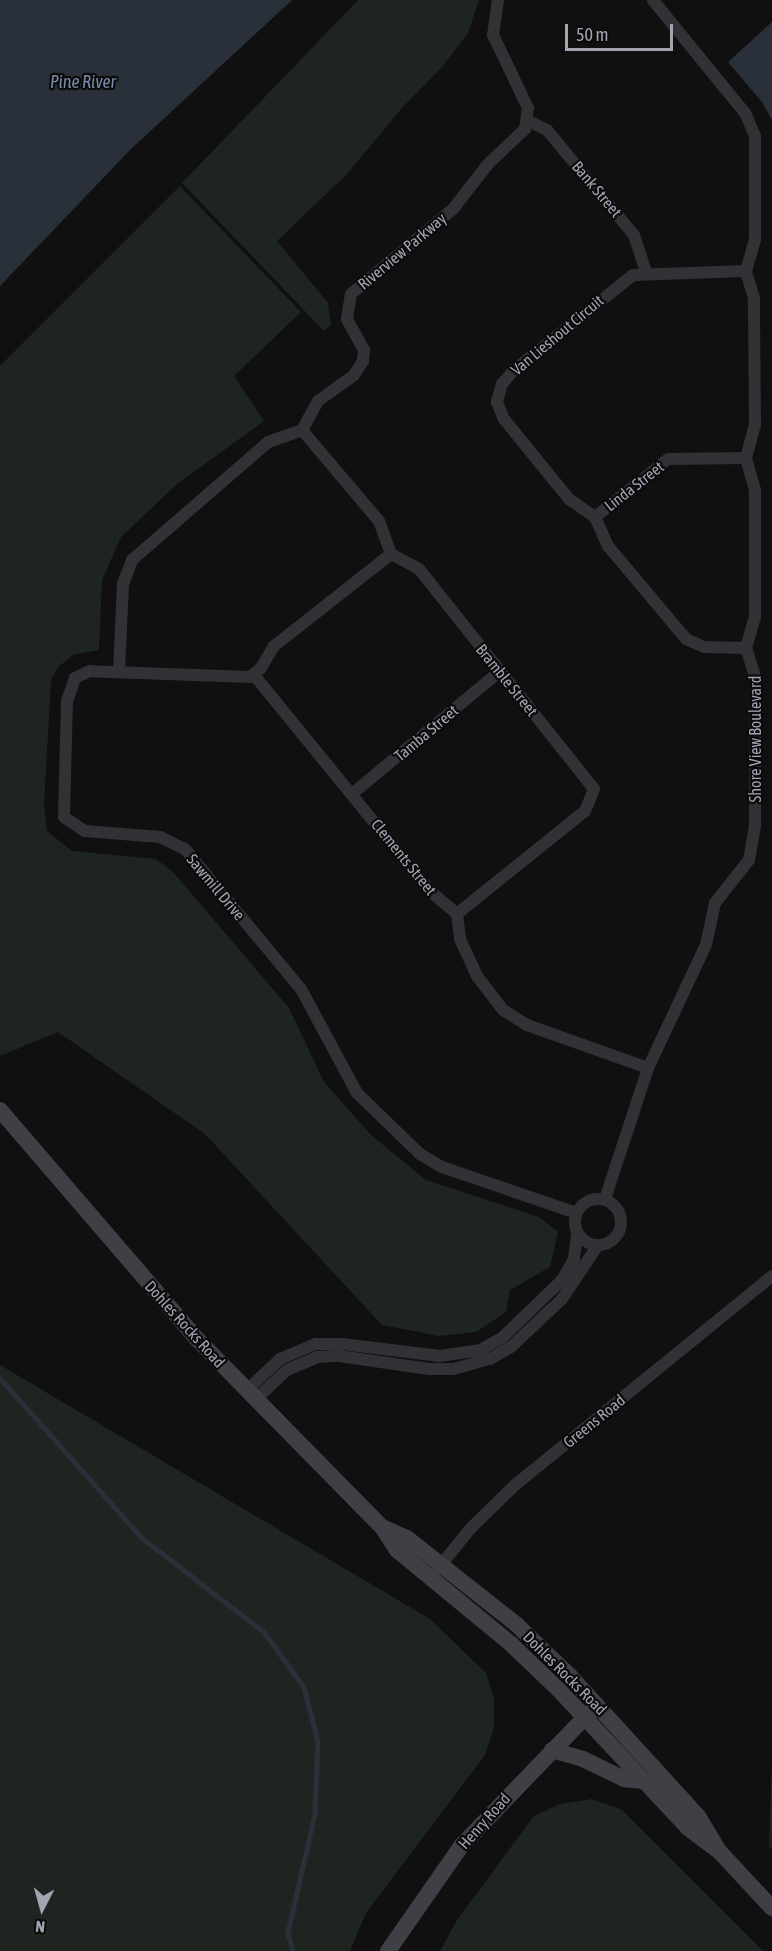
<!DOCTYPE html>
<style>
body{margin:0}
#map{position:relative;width:772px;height:1951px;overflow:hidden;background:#101011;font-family:"Asap Condensed",sans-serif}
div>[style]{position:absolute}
.green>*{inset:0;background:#1e2520}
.water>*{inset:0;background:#2a3039}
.stream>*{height:4.5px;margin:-2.25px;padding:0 2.25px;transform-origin:2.25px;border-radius:2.25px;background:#2a3039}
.street>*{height:12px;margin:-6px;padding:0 6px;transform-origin:6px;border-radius:6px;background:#313136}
.street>.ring{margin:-6px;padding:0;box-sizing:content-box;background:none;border:12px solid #313136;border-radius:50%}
.secondary>*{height:16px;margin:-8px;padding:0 8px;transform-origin:8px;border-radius:8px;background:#3f4046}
span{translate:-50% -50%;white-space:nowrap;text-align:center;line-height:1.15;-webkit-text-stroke:4.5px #0b0b0c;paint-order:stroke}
.street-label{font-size:16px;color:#a2a4b1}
.water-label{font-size:18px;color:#798cab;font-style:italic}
.north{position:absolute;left:12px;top:1879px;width:60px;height:60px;-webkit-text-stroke:4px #0b0b0c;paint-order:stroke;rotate:186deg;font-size:16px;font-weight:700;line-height:24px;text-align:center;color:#a2a4b1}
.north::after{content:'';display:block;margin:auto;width:21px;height:27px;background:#a2a4b1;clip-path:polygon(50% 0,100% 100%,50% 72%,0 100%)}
.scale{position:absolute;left:565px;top:24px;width:108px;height:27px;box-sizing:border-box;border:3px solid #a2a4b1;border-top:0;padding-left:8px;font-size:18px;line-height:21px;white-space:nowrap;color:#a2a4b1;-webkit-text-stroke:4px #0b0b0c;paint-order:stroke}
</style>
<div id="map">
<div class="green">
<i style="clip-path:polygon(358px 0,479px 0,468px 33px,442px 67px,401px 109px,347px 174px,277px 241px,328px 303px,331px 325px,324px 331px,182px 183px)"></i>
<i style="clip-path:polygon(180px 186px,301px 312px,234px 376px,264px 421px,176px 485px,121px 537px,102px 580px,99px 650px,75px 654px,58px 667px,51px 680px,44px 805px,47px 831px,72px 851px,156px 859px,173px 872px,289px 1008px,324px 1082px,371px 1135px,426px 1180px,539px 1217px,558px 1232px,550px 1267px,510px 1290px,506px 1312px,476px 1332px,439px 1336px,382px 1325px,205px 1134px,58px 1032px,0 1056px,0 366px)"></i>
<i style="clip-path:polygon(0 1365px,430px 1619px,486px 1673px,494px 1699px,494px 1728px,485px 1755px,366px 1913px,350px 1951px,0 1951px)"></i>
<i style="clip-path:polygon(772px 1759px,772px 1849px,769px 1846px)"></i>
<i style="clip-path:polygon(592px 1799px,622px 1810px,763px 1951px,440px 1951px,457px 1920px,534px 1816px,560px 1804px)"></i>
</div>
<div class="water">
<i style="clip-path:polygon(0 0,292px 0,130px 150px,0 286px)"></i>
<i style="clip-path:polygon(772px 22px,772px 120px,762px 102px,728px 62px)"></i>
</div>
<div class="stream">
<i style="left:0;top:1378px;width:213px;rotate:48.4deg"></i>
<i style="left:141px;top:1537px;width:155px;rotate:37.7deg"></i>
<i style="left:264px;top:1632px;width:68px;rotate:54deg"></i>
<i style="left:304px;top:1687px;width:56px;rotate:75.5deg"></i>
<i style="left:318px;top:1741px;width:73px;rotate:92.4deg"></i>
<i style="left:315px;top:1814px;width:122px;rotate:102.8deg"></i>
<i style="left:288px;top:1933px;width:19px;rotate:74deg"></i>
</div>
<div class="street">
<i style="left:528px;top:121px;width:21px;rotate:25deg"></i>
<i style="left:547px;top:130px;width:136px;rotate:50.4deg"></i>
<i style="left:634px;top:235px;width:39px;rotate:72deg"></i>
<i style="left:746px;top:271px;width:113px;rotate:178deg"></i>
<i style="left:633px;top:275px;width:154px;rotate:141.3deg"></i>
<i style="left:513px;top:371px;width:17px;rotate:130deg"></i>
<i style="left:502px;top:384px;width:19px;rotate:106deg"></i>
<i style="left:497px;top:402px;width:18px;rotate:68deg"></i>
<i style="left:504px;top:419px;width:103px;rotate:50.9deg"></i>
<i style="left:569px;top:499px;width:32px;rotate:35deg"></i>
<i style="left:595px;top:517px;width:32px;rotate:66deg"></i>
<i style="left:608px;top:546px;width:121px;rotate:50deg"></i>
<i style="left:686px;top:639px;width:20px;rotate:24deg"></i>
<i style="left:704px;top:647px;width:42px;rotate:1.4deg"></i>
<i style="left:302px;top:430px;width:119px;rotate:49.8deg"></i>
<i style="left:379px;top:521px;width:35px;rotate:70deg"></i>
<i style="left:391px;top:554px;width:32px;rotate:28deg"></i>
<i style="left:419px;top:569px;width:281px;rotate:51.5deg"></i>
<i style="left:594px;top:789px;width:24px;rotate:112deg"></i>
<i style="left:585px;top:811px;width:164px;rotate:141.2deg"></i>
<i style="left:595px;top:517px;width:93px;rotate:-38.5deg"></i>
<i style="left:668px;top:459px;width:78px;rotate:-0.7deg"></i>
<i style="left:391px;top:554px;width:149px;rotate:141.8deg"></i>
<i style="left:274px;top:646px;width:26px;rotate:121deg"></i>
<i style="left:261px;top:668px;width:14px;rotate:141deg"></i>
<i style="left:250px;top:677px;width:160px;rotate:-177.9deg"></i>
<i style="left:90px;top:671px;width:17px;rotate:155deg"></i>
<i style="left:75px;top:678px;width:24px;rotate:109deg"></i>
<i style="left:67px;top:701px;width:116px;rotate:91.5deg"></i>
<i style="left:64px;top:817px;width:25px;rotate:34deg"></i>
<i style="left:85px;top:831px;width:75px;rotate:4.6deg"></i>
<i style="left:160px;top:837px;width:28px;rotate:26deg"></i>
<i style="left:185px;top:849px;width:182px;rotate:50.4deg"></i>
<i style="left:301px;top:989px;width:118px;rotate:61.7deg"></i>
<i style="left:357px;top:1093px;width:88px;rotate:44.1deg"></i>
<i style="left:420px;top:1154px;width:26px;rotate:31deg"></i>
<i style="left:442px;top:1167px;width:142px;rotate:18.9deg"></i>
<i style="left:119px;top:672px;width:88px;rotate:-87.4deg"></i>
<i style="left:123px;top:584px;width:26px;rotate:-69deg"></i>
<i style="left:132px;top:560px;width:180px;rotate:-40.9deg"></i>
<i style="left:268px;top:442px;width:36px;rotate:-19deg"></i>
<i style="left:302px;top:430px;width:33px;rotate:-61deg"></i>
<i style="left:318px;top:401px;width:44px;rotate:-35.8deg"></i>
<i style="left:354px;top:375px;width:17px;rotate:-57deg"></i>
<i style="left:363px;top:361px;width:11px;rotate:-85deg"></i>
<i style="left:364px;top:350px;width:35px;rotate:-119deg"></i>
<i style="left:347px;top:319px;width:25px;rotate:-81deg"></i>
<i style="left:351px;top:294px;width:133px;rotate:-39.8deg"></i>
<i style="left:453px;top:209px;width:57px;rotate:-52.1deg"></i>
<i style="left:488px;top:164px;width:51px;rotate:-43.4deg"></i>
<i style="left:525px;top:129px;width:21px;rotate:-82deg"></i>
<i style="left:528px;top:108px;width:81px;rotate:-115.6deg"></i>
<i style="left:493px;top:35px;width:35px;rotate:-82deg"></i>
<i style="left:254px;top:675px;width:280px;rotate:50.8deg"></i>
<i style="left:431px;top:892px;width:34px;rotate:40deg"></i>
<i style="left:457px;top:914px;width:25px;rotate:83deg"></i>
<i style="left:460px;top:939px;width:41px;rotate:65.3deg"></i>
<i style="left:477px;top:976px;width:43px;rotate:52.6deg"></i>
<i style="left:503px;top:1010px;width:28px;rotate:32deg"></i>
<i style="left:527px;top:1025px;width:128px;rotate:19.6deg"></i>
<i style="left:352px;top:794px;width:192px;rotate:-39.7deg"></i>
<i class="ring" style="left:575px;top:1199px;width:34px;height:34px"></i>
<i style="left:605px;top:1199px;width:138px;rotate:-71.8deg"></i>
<i style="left:648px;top:1068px;width:136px;rotate:-64.8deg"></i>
<i style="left:706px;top:945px;width:43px;rotate:-77.9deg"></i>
<i style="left:715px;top:903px;width:55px;rotate:-51.7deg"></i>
<i style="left:749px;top:860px;width:36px;rotate:-80deg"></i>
<i style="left:755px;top:825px;width:145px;rotate:-89.6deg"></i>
<i style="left:756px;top:680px;width:34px;rotate:-107deg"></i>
<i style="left:746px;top:648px;width:32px;rotate:-74deg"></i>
<i style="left:755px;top:617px;width:127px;rotate:-90deg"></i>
<i style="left:755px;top:490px;width:33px;rotate:-106deg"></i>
<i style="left:746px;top:458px;width:34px;rotate:-75deg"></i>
<i style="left:755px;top:425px;width:127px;rotate:-90.5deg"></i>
<i style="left:754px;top:298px;width:28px;rotate:-107deg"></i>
<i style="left:746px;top:271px;width:32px;rotate:-74deg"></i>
<i style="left:755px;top:240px;width:104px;rotate:-90deg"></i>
<i style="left:755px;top:136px;width:25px;rotate:-113deg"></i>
<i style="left:745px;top:113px;width:146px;rotate:-129.2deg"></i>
<i style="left:246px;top:1391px;width:47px;rotate:-43.3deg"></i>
<i style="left:280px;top:1359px;width:39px;rotate:-23deg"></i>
<i style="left:316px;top:1344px;width:26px"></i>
<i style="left:342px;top:1344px;width:99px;rotate:7deg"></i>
<i style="left:440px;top:1356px;width:40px;rotate:-8.5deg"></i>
<i style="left:480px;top:1350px;width:26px;rotate:-29deg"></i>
<i style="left:503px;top:1337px;width:82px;rotate:-44deg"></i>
<i style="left:562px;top:1280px;width:24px;rotate:-60deg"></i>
<i style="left:574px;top:1259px;width:26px;rotate:-83deg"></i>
<i style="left:255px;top:1400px;width:44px;rotate:-43.2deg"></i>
<i style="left:287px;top:1370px;width:33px;rotate:-23deg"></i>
<i style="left:317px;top:1357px;width:22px;rotate:-3deg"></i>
<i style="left:339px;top:1356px;width:91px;rotate:8.2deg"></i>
<i style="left:429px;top:1369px;width:25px"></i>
<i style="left:454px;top:1369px;width:37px;rotate:-16deg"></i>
<i style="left:490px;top:1359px;width:24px;rotate:-30deg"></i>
<i style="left:511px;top:1347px;width:70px;rotate:-43.3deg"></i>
<i style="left:562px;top:1299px;width:65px;rotate:-56.3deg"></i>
<i style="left:436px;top:1571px;width:55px;rotate:-50.9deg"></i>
<i style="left:471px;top:1528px;width:62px;rotate:-44.3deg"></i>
<i style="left:515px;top:1485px;width:331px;rotate:-39.1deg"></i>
</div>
<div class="secondary">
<i style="left:0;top:1110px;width:305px;rotate:49.3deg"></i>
<i style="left:199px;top:1341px;width:261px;rotate:45.5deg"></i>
<i style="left:382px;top:1527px;width:27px;rotate:57deg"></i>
<i style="left:397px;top:1550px;width:148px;rotate:39.5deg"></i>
<i style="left:511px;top:1644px;width:66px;rotate:43.8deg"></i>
<i style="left:559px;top:1690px;width:189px;rotate:46.9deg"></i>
<i style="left:688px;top:1828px;width:39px;rotate:37deg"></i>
<i style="left:382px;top:1527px;width:27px;rotate:24deg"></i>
<i style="left:407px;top:1538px;width:140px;rotate:38.3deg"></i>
<i style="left:517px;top:1625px;width:74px;rotate:43.9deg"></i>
<i style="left:570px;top:1676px;width:190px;rotate:47.6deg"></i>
<i style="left:698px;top:1816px;width:41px;rotate:59deg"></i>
<i style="left:719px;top:1851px;width:78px;rotate:47.1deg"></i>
<i style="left:552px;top:1750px;width:32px;rotate:16deg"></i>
<i style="left:583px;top:1759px;width:46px;rotate:26deg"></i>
<i style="left:624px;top:1779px;width:19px;rotate:6deg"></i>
<i style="left:388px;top:1951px;width:129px;rotate:-55.1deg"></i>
<i style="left:462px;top:1845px;width:187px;rotate:-46.1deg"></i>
</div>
<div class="street-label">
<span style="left:597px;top:189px;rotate:50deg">Bank Street</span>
<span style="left:402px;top:251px;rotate:-40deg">Riverview Parkway</span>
<span style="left:557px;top:335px;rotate:-40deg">Van Lieshout Circuit</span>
<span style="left:634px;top:486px;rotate:-38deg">Linda Street</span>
<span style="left:507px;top:680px;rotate:51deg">Bramble Street</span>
<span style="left:426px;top:733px;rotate:-40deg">Tamba Street</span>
<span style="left:755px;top:739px;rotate:-90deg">Shore View Boulevard</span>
<span style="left:404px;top:857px;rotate:51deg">Clements Street</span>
<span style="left:216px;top:887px;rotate:50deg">Sawmill Drive</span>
<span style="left:185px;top:1324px;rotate:48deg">Dohles Rocks Road</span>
<span style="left:594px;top:1421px;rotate:-39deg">Greens Road</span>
<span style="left:565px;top:1673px;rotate:45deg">Dohles Rocks Road</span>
<span style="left:484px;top:1821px;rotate:-48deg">Henry Road</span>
</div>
<div class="water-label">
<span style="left:83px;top:82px">Pine River</span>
</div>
<div class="north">N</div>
<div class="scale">50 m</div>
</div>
